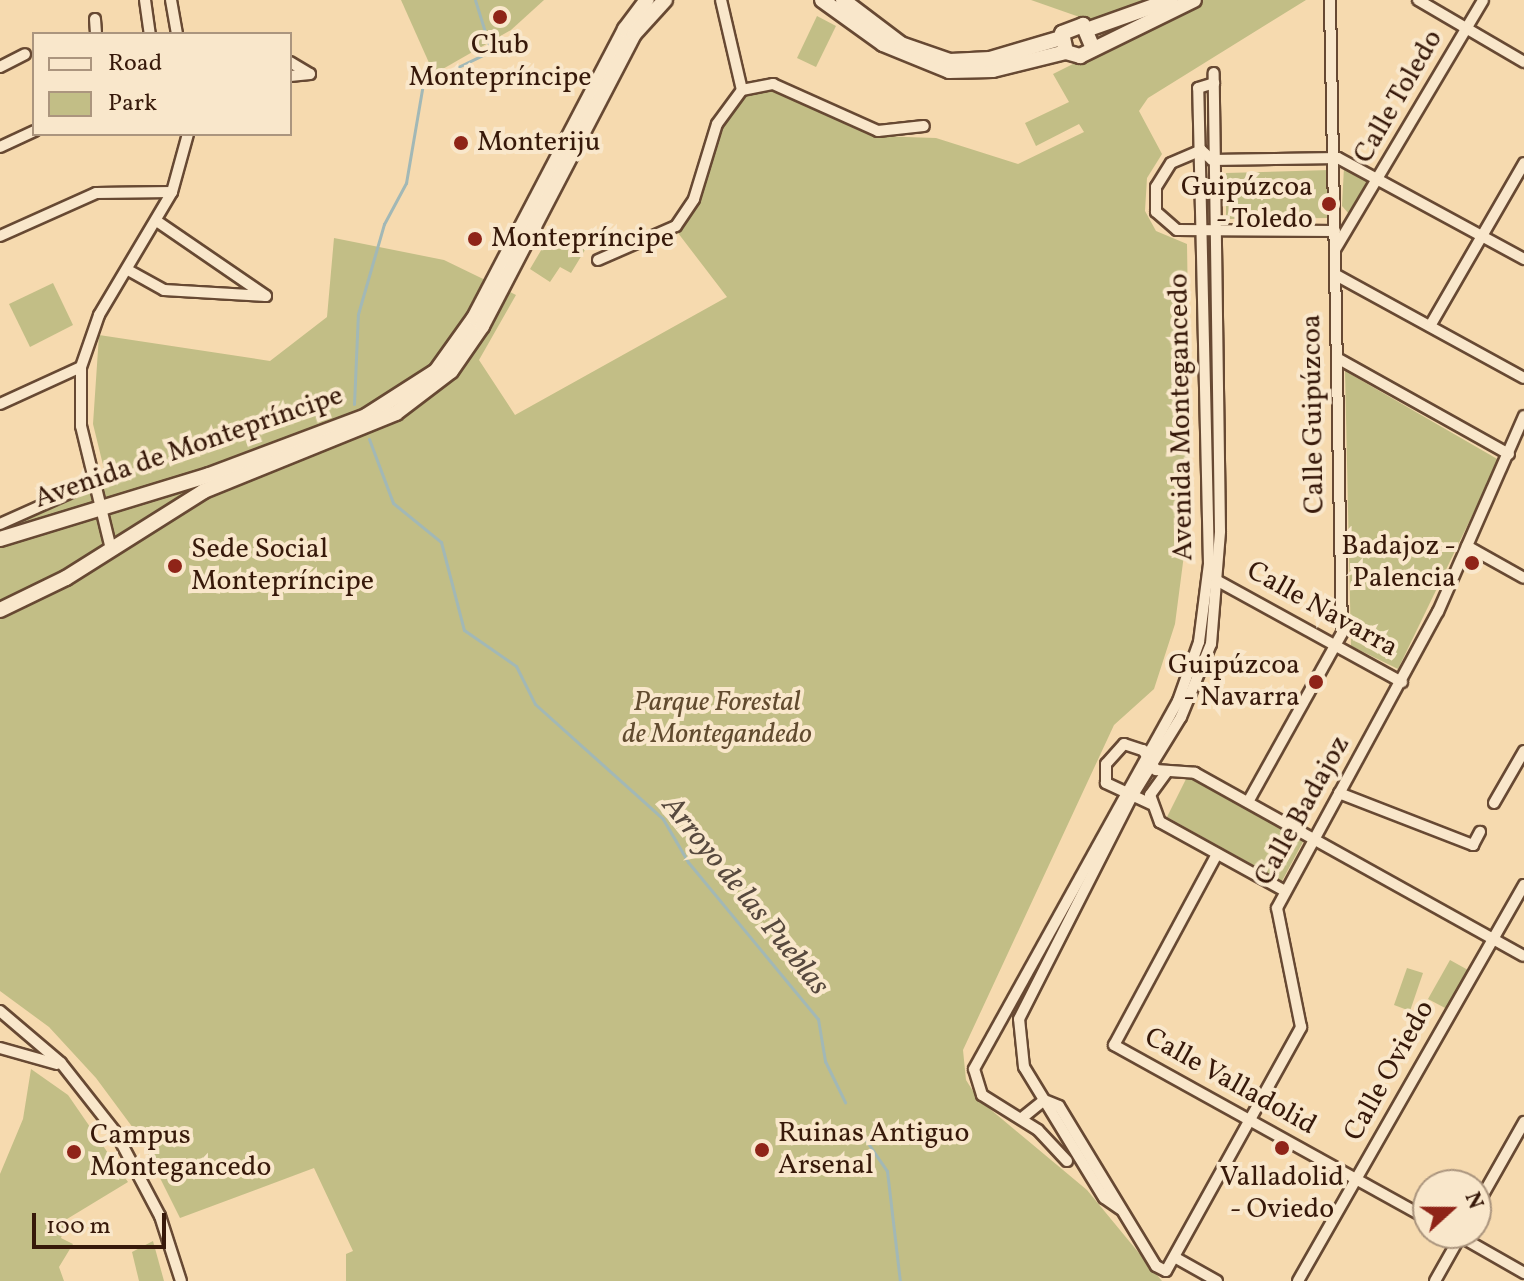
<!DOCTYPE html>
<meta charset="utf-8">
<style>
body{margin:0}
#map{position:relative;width:1524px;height:1281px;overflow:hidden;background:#f6daaf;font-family:Vollkorn,serif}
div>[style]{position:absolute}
.green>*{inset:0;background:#c2be86}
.stream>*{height:3px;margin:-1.5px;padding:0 1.5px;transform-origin:1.5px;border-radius:1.5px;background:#a2b8b6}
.roads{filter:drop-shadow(2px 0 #674933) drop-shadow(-2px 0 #674933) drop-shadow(0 2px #674933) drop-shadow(0 -2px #674933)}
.street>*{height:10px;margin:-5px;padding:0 5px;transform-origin:5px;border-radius:5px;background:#f9e7cb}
.secondary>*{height:14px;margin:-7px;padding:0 7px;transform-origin:7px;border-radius:7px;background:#f9e7cb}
.dots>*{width:22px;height:22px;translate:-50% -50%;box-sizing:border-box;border:4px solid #f9e7cb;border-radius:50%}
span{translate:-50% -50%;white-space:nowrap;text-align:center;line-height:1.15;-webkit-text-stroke:8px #f9e7cb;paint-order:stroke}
.poi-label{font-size:28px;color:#37190a}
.left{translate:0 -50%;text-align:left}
.right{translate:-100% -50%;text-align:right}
.street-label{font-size:28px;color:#37190a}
.park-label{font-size:28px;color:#614b2f;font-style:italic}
.water-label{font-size:30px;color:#57493e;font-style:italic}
.legend{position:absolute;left:32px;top:32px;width:260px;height:104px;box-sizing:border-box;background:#f9e7cb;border:2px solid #ab957e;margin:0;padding:10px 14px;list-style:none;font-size:24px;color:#37190a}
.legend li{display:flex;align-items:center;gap:16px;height:40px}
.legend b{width:40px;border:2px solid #ab957e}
.north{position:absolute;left:1412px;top:1169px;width:80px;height:80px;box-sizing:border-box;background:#f9e7cb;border:2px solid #ab957e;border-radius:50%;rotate:69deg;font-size:22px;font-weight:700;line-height:32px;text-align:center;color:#37190a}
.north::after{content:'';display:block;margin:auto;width:28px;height:36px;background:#8f2418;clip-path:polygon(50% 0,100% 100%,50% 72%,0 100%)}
.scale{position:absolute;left:32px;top:1213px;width:134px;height:36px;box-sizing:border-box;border:4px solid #37190a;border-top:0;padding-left:10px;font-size:24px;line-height:28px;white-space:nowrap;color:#37190a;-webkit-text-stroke:6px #f9e7cb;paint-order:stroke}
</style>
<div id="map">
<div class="green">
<i style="clip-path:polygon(401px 0,544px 0,511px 30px,434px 74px)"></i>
<i style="clip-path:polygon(1031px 0,1157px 0,1088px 20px)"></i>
<i style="clip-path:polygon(1201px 0,1306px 0,1148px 98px,1139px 111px,1162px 154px,1147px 178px,1145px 211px,1156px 231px,1187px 244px,1191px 501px,1175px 624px,1154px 689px,1114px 725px,963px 1050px,966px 1080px,978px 1099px,1087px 1190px,1162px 1281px,346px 1281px,346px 1254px,353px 1251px,314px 1168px,180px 1218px,139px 1136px,96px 1078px,49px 1027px,0 991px,0 517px,104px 469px,93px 424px,99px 335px,270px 361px,327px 317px,334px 238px,444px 260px,516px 295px,479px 360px,515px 415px,727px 297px,678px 233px,717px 136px,746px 91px,776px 91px,875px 136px,936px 138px,1018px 164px,1084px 132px,1079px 124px,1036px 146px,1025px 123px,1069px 102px,1053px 74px)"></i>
<i style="clip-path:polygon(817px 16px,836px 26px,816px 67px,797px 58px)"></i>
<i style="clip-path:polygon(1344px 167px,1372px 179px,1349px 214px,1342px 206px)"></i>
<i style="clip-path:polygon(1330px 170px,1329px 218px,1226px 219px,1226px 173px)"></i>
<i style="clip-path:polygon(553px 230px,585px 250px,571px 273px,560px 267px,550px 282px,530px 269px)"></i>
<i style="clip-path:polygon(53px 283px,73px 325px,30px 347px,9px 304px)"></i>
<i style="clip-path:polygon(1345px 371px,1499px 460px,1398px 669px,1351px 646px)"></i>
<i style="clip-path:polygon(1188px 775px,1304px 840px,1282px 881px,1167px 817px)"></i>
<i style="clip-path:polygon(1450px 960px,1468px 970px,1447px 1009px,1428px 999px)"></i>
<i style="clip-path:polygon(1407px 968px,1423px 973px,1410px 1011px,1394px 1005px)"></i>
<i style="clip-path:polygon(31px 1069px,68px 1095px,128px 1182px,67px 1219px,61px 1238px,73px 1244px,59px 1267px,64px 1281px,0 1281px,0 1174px,23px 1119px)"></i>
<i style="clip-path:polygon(153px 1241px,164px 1281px,139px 1281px,132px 1252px)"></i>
</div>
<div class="stream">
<i style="left:354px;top:404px;width:90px;rotate:-87.5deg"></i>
<i style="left:358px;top:314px;width:94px;rotate:-73.9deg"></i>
<i style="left:384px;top:224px;width:47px;rotate:-61.8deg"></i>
<i style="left:406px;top:183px;width:100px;rotate:-80.3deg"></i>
<i style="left:423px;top:84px;width:76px;rotate:-25.9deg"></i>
<i style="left:491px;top:51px;width:53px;rotate:-107.4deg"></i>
<i style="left:369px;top:439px;width:68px;rotate:69.4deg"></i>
<i style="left:393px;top:503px;width:62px;rotate:39.1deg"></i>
<i style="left:441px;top:542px;width:91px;rotate:75.4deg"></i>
<i style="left:464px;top:630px;width:63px;rotate:34.7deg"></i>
<i style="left:516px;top:666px;width:42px;rotate:63.4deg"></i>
<i style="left:535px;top:704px;width:172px;rotate:41.9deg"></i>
<i style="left:663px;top:819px;width:50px;rotate:59.8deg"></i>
<i style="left:688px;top:862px;width:204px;rotate:50.4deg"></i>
<i style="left:818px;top:1019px;width:43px;rotate:80.5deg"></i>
<i style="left:825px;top:1061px;width:46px;rotate:64deg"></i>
<i style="left:859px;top:1130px;width:50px;rotate:55.7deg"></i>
<i style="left:887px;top:1171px;width:111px;rotate:83.3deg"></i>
</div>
<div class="roads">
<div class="street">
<i style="left:145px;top:0;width:34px;rotate:82deg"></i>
<i style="left:171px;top:0;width:35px;rotate:80deg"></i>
<i style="left:721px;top:0;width:92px;rotate:76.9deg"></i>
<i style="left:1418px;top:0;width:123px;rotate:30.3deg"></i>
<i style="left:95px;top:19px;width:15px;rotate:86deg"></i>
<i style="left:290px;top:62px;width:23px;rotate:31deg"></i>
<i style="left:310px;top:74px;width:20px;rotate:174deg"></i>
<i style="left:0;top:67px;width:28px;rotate:-27deg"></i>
<i style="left:0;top:147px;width:38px;rotate:-25deg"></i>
<i style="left:1335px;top:231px;width:158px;rotate:-179.6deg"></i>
<i style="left:1177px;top:230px;width:28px;rotate:-139deg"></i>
<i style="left:1156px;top:212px;width:25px;rotate:-90deg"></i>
<i style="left:1156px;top:187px;width:28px;rotate:-58deg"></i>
<i style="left:1171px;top:163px;width:33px;rotate:-23deg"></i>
<i style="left:1201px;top:150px;width:15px;rotate:42deg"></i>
<i style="left:1212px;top:160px;width:126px;rotate:-0.9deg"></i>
<i style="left:1338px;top:158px;width:212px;rotate:28.5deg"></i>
<i style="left:0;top:236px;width:105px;rotate:-24.1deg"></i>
<i style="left:96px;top:193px;width:76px;rotate:-0.8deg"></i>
<i style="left:1336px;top:248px;width:288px;rotate:-59.3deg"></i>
<i style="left:598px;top:260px;width:85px;rotate:-23.6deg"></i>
<i style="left:676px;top:226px;width:32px;rotate:-56deg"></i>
<i style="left:694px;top:199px;width:78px;rotate:-73deg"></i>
<i style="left:717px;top:124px;width:42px;rotate:-53.7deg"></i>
<i style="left:742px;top:90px;width:32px;rotate:-11deg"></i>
<i style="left:773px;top:84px;width:115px;rotate:24.1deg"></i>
<i style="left:878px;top:131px;width:46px;rotate:-6.2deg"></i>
<i style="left:128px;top:270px;width:41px;rotate:29.1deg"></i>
<i style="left:164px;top:290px;width:102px;rotate:3.4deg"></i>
<i style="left:266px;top:296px;width:131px;rotate:-145.6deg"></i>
<i style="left:1336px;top:275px;width:214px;rotate:28.7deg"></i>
<i style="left:1430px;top:326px;width:188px;rotate:-60deg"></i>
<i style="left:1337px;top:358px;width:197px;rotate:29.2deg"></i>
<i style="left:0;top:404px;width:89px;rotate:-24.6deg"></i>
<i style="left:0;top:524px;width:103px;rotate:-24.1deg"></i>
<i style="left:1467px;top:546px;width:65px;rotate:29.3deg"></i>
<i style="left:111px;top:549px;width:127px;rotate:-103.7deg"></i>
<i style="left:81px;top:426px;width:59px;rotate:-90deg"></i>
<i style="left:81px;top:367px;width:55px;rotate:-70.9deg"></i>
<i style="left:99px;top:315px;width:143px;rotate:-59.3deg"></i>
<i style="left:172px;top:192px;width:60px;rotate:-74.6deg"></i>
<i style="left:1218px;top:581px;width:210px;rotate:28.8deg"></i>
<i style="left:1166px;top:773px;width:27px;rotate:126deg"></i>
<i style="left:1150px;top:795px;width:29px;rotate:70deg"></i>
<i style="left:1160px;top:822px;width:143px;rotate:28.9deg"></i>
<i style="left:1339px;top:793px;width:144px;rotate:21.2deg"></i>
<i style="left:1473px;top:845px;width:15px;rotate:-62deg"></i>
<i style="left:1248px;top:802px;width:193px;rotate:-60.9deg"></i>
<i style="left:1342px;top:633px;width:633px;rotate:-91.09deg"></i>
<i style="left:1494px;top:803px;width:60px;rotate:-60deg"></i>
<i style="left:1151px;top:804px;width:50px;rotate:-155deg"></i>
<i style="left:1106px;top:783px;width:19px;rotate:-90deg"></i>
<i style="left:1106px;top:764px;width:27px;rotate:-48deg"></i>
<i style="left:1124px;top:744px;width:20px;rotate:18deg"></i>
<i style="left:1143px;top:750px;width:24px;rotate:57deg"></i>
<i style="left:1156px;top:770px;width:39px;rotate:4deg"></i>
<i style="left:1195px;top:773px;width:376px;rotate:29.1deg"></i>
<i style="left:1217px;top:854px;width:217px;rotate:118.3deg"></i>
<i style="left:1114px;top:1045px;width:359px;rotate:29deg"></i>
<i style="left:0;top:1011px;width:80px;rotate:40.4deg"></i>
<i style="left:61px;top:1063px;width:89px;rotate:51.8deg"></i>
<i style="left:116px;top:1133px;width:94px;rotate:62.1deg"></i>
<i style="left:160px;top:1216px;width:68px;rotate:72.1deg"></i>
<i style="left:0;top:1048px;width:59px;rotate:15.7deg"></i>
<i style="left:1044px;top:1100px;width:16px;rotate:22deg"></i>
<i style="left:1059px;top:1106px;width:187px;rotate:58.8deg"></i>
<i style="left:1156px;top:1266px;width:11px;rotate:27deg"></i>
<i style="left:1166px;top:1271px;width:279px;rotate:-61deg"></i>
<i style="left:1301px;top:1027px;width:121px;rotate:-101.4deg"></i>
<i style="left:1277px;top:908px;width:337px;rotate:-61.5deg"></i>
<i style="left:1438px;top:612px;width:214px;rotate:-66.3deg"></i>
<i style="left:1022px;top:1118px;width:28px;rotate:-39deg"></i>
<i style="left:1067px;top:1161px;width:42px;rotate:-133.1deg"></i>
<i style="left:1038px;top:1130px;width:66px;rotate:-148deg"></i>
<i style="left:982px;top:1095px;width:27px;rotate:-107deg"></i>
<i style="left:974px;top:1069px;width:421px;rotate:-61deg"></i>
<i style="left:1178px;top:701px;width:63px;rotate:-70.4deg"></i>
<i style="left:1199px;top:642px;width:79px;rotate:-82.7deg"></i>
<i style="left:1209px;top:564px;width:476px;rotate:-91.3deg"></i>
<i style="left:1198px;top:88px;width:17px;rotate:-17deg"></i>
<i style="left:1476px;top:1207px;width:98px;rotate:-60.5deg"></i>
<i style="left:1120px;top:1209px;width:19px;rotate:-145deg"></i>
<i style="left:1104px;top:1198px;width:153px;rotate:-121.4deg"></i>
<i style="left:1024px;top:1067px;width:48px;rotate:-95.9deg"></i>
<i style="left:1019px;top:1019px;width:248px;rotate:-63.1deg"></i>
<i style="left:1131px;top:798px;width:95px;rotate:-58.3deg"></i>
<i style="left:1181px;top:717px;width:79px;rotate:-67.7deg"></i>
<i style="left:1211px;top:644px;width:113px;rotate:-85.4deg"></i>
<i style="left:1220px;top:531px;width:458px;rotate:-90.8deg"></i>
<i style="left:1454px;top:1233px;width:81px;rotate:29.7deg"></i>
<i style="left:1176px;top:1258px;width:47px;rotate:29.3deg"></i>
<i style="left:1298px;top:1281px;width:456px;rotate:-60.3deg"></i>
<i style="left:1435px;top:1281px;width:55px;rotate:-60.6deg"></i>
</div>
<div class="secondary">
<i style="left:822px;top:0;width:75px;rotate:35.8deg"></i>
<i style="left:883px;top:44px;width:71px;rotate:22.2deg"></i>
<i style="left:949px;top:71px;width:44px;rotate:-1.3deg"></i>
<i style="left:993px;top:70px;width:75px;rotate:-13.9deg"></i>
<i style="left:843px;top:0;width:73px;rotate:37.2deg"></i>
<i style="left:901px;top:44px;width:52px;rotate:19.1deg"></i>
<i style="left:950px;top:61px;width:40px;rotate:-2.9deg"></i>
<i style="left:990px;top:59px;width:74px;rotate:-16.5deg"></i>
<i style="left:1089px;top:29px;width:87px;rotate:-19.5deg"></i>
<i style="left:1092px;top:46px;width:23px;rotate:-113deg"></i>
<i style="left:1083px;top:25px;width:22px;rotate:159deg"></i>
<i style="left:1062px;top:33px;width:19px;rotate:78deg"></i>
<i style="left:1066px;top:52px;width:15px;rotate:16deg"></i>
<i style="left:1080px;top:56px;width:127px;rotate:-26.2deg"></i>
<i style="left:0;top:539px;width:219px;rotate:-17deg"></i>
<i style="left:209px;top:475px;width:168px;rotate:-20.6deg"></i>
<i style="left:366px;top:416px;width:83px;rotate:-32.7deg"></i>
<i style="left:436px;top:371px;width:65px;rotate:-54.4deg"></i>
<i style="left:474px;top:318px;width:326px;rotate:-62.4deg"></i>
<i style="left:625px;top:29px;width:36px;rotate:-53deg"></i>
<i style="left:0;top:610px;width:73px;rotate:-25.9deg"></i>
<i style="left:66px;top:578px;width:163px;rotate:-32.2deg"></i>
<i style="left:204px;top:491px;width:207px;rotate:-22.1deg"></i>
<i style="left:396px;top:413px;width:69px;rotate:-37.4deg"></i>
<i style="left:451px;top:371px;width:55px;rotate:-55.4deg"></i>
<i style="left:482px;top:326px;width:329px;rotate:-62.5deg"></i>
<i style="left:634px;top:34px;width:46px;rotate:-47.6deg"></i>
</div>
</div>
<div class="dots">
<i style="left:500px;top:17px;background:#8f2418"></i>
<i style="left:461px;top:143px;background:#8f2418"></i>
<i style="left:1329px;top:204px;background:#8f2418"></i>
<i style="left:475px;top:239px;background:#8f2418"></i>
<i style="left:1472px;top:563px;background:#8f2418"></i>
<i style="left:175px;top:566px;background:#8f2418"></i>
<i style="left:1316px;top:682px;background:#8f2418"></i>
<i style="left:1282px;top:1148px;background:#8f2418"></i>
<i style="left:762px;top:1150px;background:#8f2418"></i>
<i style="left:74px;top:1152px;background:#8f2418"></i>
</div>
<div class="poi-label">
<span style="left:500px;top:62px">Club<br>Montepríncipe</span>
<span class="left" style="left:477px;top:143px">Monteriju</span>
<span class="right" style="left:1313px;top:204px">Guipúzcoa<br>- Toledo</span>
<span class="left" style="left:491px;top:239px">Montepríncipe</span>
<span class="right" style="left:1456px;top:563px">Badajoz -<br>Palencia</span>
<span class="left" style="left:191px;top:566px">Sede Social<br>Montepríncipe</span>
<span class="right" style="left:1300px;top:682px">Guipúzcoa<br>- Navarra</span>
<span class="left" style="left:778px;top:1150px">Ruinas Antiguo<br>Arsenal</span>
<span class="left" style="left:90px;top:1152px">Campus<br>Montegancedo</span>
<span style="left:1282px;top:1194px">Valladolid<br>- Oviedo</span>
</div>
<div class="street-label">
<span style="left:1399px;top:97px;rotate:-60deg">Calle Toledo</span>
<span style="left:1314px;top:414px;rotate:-91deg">Calle Guipúzcoa</span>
<span style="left:1182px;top:417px;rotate:-91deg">Avenida Montegancedo</span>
<span style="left:189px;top:448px;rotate:-19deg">Avenida de Montepríncipe</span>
<span style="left:1322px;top:610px;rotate:29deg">Calle Navarra</span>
<span style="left:1303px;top:811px;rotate:-61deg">Calle Badajoz</span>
<span style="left:1390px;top:1071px;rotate:-61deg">Calle Oviedo</span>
<span style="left:1230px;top:1082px;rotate:29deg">Calle Valladolid</span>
</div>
<div class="park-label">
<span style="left:717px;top:719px">Parque Forestal<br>de Montegandedo</span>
</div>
<div class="water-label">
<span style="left:745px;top:896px;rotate:51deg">Arroyo de las Pueblas</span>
</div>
<ul class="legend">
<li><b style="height:10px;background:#f9e7cb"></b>Road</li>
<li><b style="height:22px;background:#c2be86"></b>Park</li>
</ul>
<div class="north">N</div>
<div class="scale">100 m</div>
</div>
